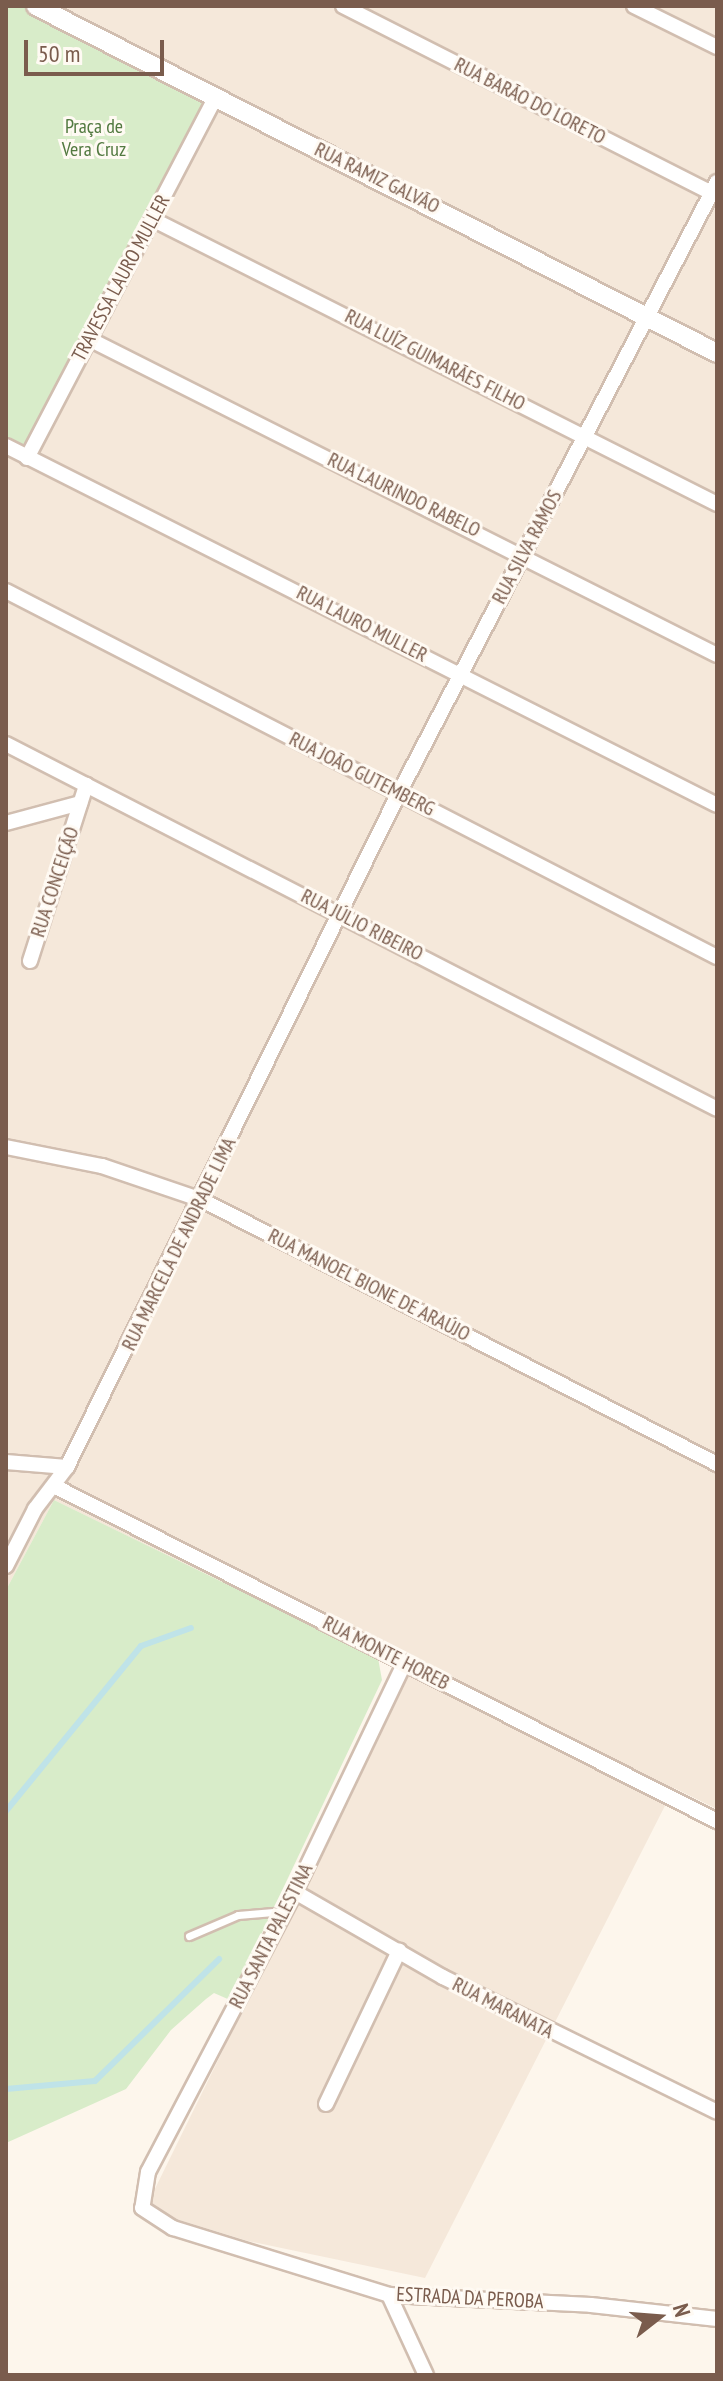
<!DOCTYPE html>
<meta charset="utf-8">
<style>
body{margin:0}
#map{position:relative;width:723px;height:2381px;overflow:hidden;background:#fdf6ec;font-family:"PT Sans Narrow",sans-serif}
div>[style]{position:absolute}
.residential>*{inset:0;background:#f5e8da}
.green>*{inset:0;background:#d8ecc9}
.stream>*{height:6px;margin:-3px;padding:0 3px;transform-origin:3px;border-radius:3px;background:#bfe3e8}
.roads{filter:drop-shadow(2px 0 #d1beb0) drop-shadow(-2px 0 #d1beb0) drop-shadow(0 2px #d1beb0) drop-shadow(0 -2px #d1beb0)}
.service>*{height:7px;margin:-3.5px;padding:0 3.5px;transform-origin:3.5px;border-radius:3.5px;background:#fff}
.minor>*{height:14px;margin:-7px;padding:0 7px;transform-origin:7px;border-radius:7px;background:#fff}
.tertiary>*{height:18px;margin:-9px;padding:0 9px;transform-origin:9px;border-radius:9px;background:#fff}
span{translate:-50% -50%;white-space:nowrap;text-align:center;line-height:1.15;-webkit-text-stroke:6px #fffaf3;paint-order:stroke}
.street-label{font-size:20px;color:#7a5c4d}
.park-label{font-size:20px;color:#537a41}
.frame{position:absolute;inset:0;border:8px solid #7a5c4d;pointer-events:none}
.north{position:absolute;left:619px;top:2277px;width:80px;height:80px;-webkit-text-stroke:6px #fffaf3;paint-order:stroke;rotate:73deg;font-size:22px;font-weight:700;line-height:32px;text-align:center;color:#7a5c4d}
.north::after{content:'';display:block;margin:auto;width:28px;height:36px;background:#7a5c4d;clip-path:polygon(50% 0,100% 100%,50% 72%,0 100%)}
.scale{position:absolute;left:24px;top:40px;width:140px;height:36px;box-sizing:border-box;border:4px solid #7a5c4d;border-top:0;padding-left:10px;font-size:24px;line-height:28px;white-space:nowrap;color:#7a5c4d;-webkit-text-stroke:6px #fffaf3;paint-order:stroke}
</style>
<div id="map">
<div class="residential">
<i style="clip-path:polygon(6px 6px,717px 6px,717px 1809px,674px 1788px,425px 2278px,248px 2241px,159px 2214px,148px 2203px,408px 1673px,54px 1500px,6px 1590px)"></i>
</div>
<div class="green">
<i style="clip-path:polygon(6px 6px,36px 6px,215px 99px,27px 458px,6px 446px)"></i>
<i style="clip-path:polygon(54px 1500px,378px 1658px,382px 1680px,230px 2000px,214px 1993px,206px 1999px,171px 2030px,126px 2089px,6px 2143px,6px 1590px)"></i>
</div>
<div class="stream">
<i style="left:6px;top:1811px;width:213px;rotate:-50.7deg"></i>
<i style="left:141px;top:1646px;width:53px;rotate:-19.8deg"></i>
<i style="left:6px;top:2089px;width:89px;rotate:-5.1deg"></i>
<i style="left:95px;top:2081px;width:174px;rotate:-44.5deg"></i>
</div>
<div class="roads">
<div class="service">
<i style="left:189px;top:1936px;width:53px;rotate:-23.2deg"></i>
<i style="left:238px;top:1915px;width:47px;rotate:-4.9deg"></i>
</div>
<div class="minor">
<i style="left:343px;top:6px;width:419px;rotate:26.9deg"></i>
<i style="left:634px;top:6px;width:93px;rotate:26.3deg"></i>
<i style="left:152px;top:219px;width:633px;rotate:26.77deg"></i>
<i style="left:89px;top:339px;width:703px;rotate:26.71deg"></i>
<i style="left:6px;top:446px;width:796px;rotate:26.79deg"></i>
<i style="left:27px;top:458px;width:405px;rotate:-62.4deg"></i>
<i style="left:6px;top:591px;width:800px;rotate:27.24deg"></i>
<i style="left:6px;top:744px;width:799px;rotate:27.17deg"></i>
<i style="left:6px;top:823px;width:77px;rotate:-15.1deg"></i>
<i style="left:30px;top:961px;width:185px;rotate:-72.3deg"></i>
<i style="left:6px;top:1147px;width:98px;rotate:11.2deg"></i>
<i style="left:102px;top:1166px;width:106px;rotate:18.8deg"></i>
<i style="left:202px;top:1200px;width:579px;rotate:27.14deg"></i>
<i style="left:6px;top:1462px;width:61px;rotate:4.7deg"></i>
<i style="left:54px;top:1486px;width:743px;rotate:26.81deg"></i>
<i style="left:6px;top:1566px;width:64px;rotate:-63deg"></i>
<i style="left:35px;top:1509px;width:53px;rotate:-52.7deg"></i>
<i style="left:67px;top:1467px;width:751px;rotate:-63.78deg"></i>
<i style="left:399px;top:793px;width:689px;rotate:-62.5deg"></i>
<i style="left:405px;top:1662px;width:255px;rotate:115.6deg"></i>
<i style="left:295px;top:1892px;width:316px;rotate:117.7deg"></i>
<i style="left:148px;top:2172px;width:36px;rotate:99deg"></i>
<i style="left:142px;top:2208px;width:37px;rotate:33deg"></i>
<i style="left:173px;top:2228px;width:226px;rotate:17.2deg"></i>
<i style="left:389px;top:2295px;width:202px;rotate:2.8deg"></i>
<i style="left:591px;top:2305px;width:127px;rotate:6.3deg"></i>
<i style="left:295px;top:1892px;width:171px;rotate:29.9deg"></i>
<i style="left:443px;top:1977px;width:305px;rotate:26.2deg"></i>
<i style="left:326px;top:2104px;width:170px;rotate:-64.5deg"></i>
<i style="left:389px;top:2295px;width:88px;rotate:65.2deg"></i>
</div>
<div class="tertiary">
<i style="left:36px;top:6px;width:764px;rotate:27deg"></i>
</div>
</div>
<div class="street-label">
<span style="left:530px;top:101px;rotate:27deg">RUA BARÃO DO LORETO</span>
<span style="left:377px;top:178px;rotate:26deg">RUA RAMIZ GALVÃO</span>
<span style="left:121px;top:278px;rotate:-62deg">TRAVESSA LAURO MULLER</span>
<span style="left:435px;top:360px;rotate:27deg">RUA LUÍZ GUIMARÃES FILHO</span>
<span style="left:404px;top:495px;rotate:26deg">RUA LAURINDO RABELO</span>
<span style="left:527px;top:547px;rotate:-62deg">RUA SILVA RAMOS</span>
<span style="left:362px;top:624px;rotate:27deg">RUA LAURO MULLER</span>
<span style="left:362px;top:774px;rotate:27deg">RUA JOÃO GUTEMBERG</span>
<span style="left:55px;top:882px;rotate:-72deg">RUA CONCEIÇÃO</span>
<span style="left:362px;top:925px;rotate:27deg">RUA JÚLIO RIBEIRO</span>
<span style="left:179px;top:1244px;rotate:-64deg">RUA MARCELA DE ANDRADE LIMA</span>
<span style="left:369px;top:1285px;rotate:27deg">RUA MANOEL BIONE DE ARAÚJO</span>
<span style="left:386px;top:1653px;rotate:27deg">RUA MONTE HOREB</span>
<span style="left:271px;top:1936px;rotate:-63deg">RUA SANTA PALESTINA</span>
<span style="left:503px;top:2008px;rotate:27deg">RUA MARANATA</span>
<span style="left:470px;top:2298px;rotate:3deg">ESTRADA DA PEROBA</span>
</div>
<div class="park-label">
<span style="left:94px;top:138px">Praça de<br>Vera Cruz</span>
</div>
<div class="frame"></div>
<div class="north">N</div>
<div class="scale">50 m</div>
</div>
